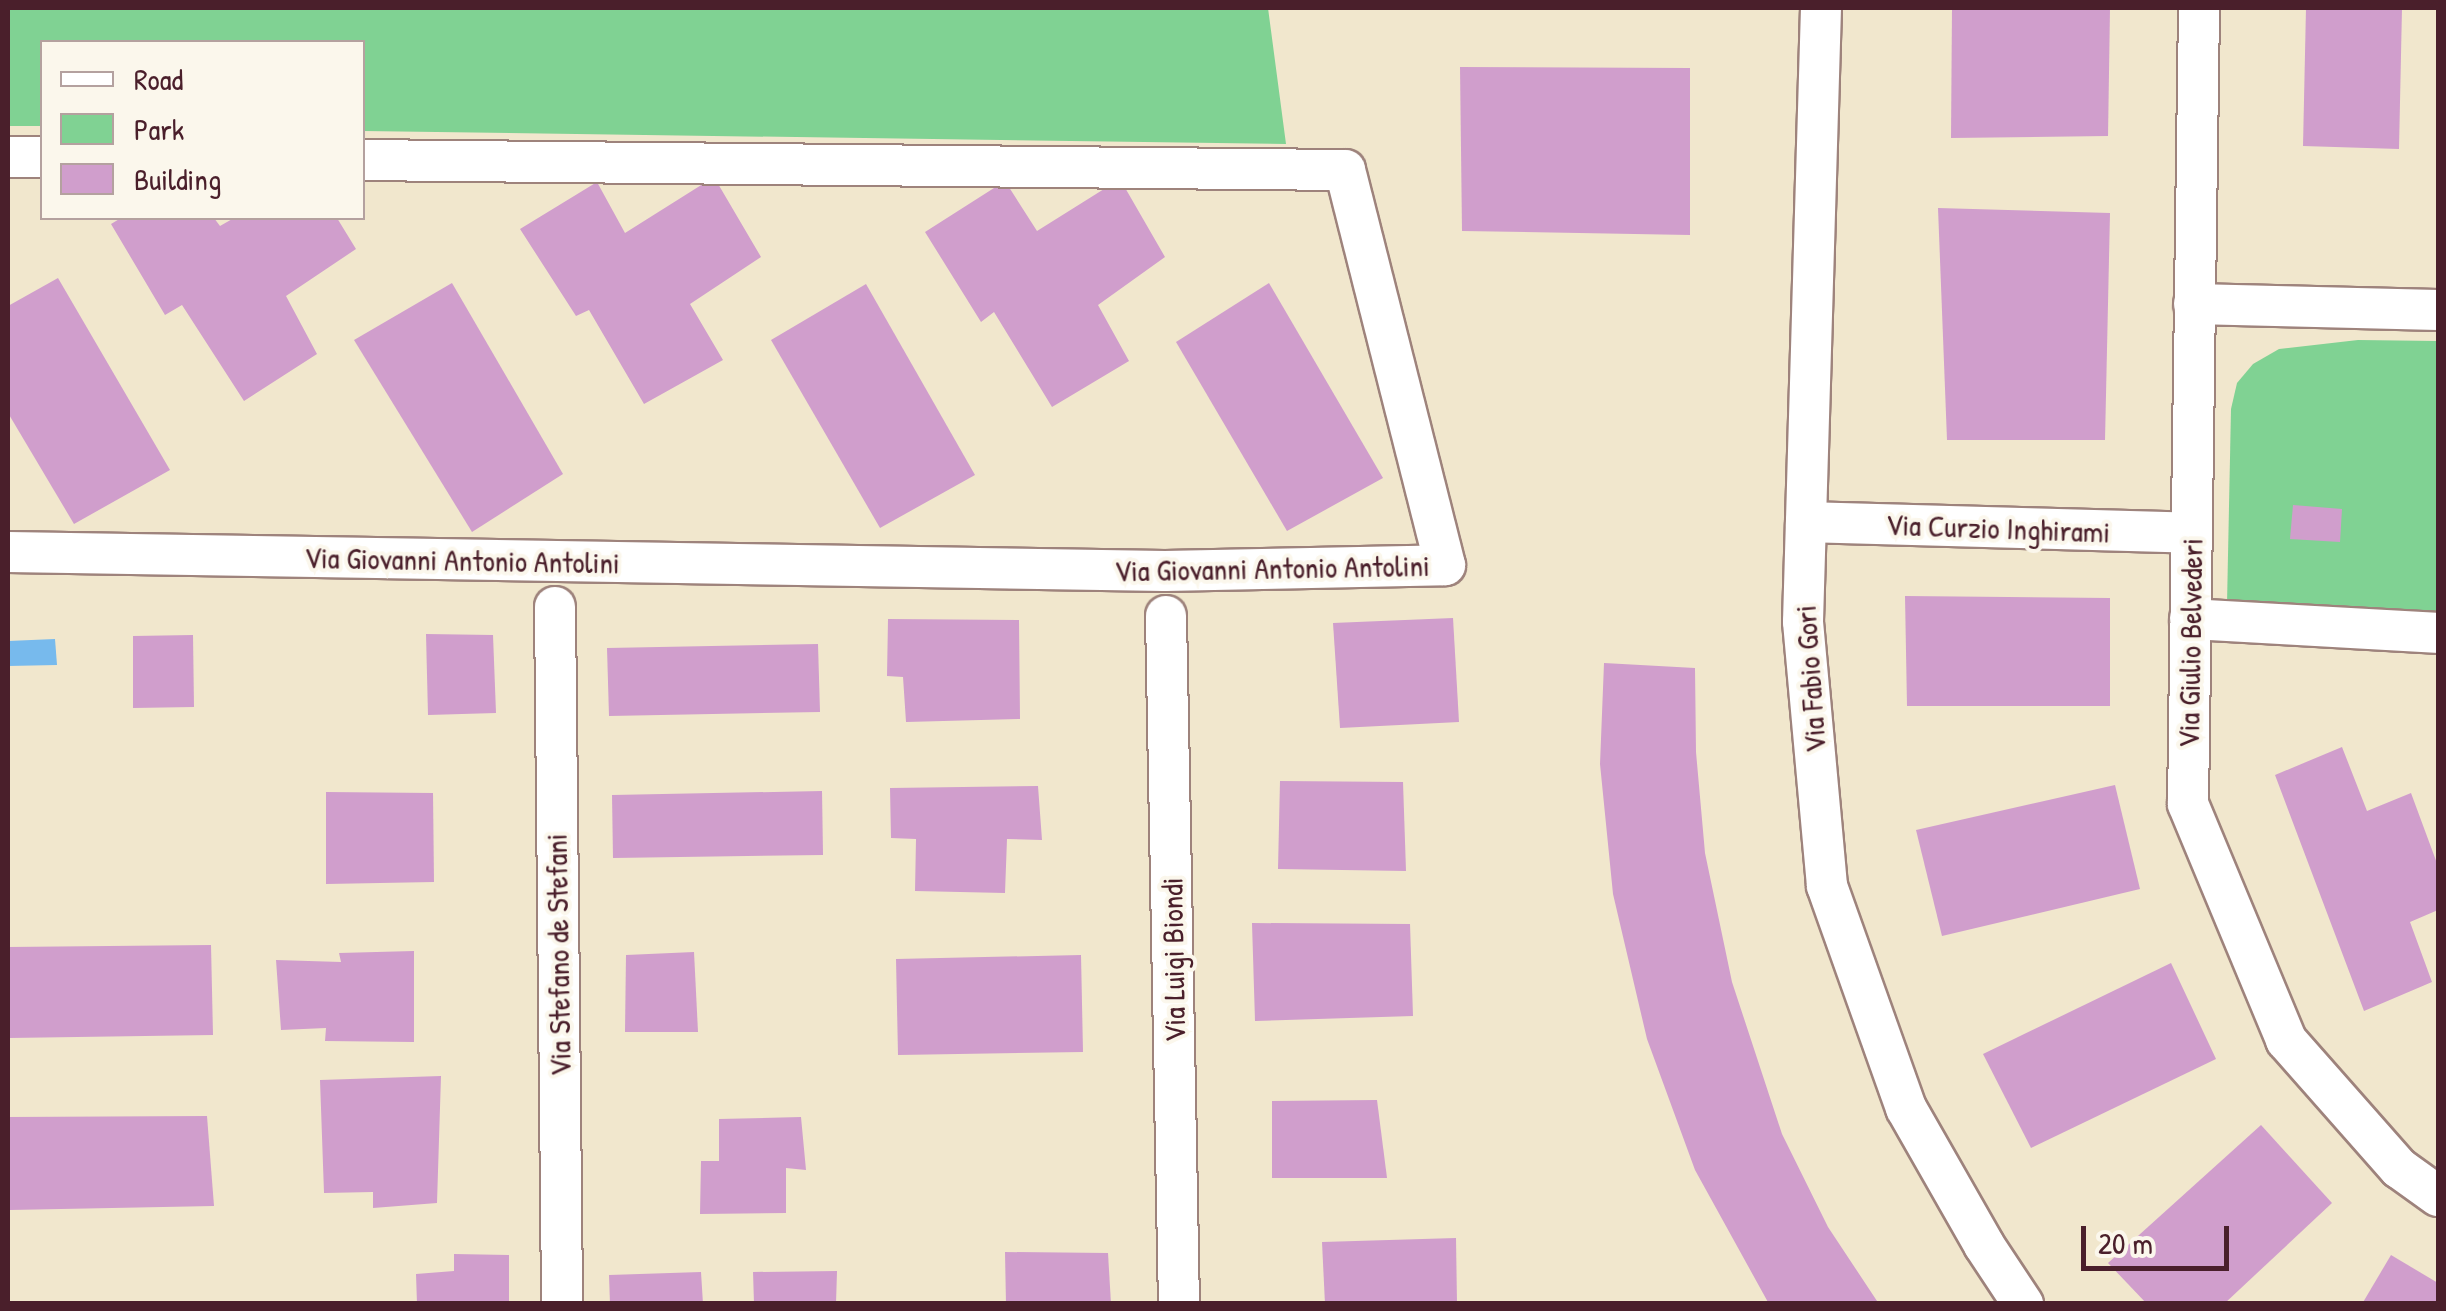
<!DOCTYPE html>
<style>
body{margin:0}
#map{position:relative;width:2446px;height:1311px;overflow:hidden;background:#f1e7cd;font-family:"Patrick Hand",sans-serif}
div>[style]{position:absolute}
.green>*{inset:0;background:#80d293}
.water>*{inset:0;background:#77baed}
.building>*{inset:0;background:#d09ecc}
.roads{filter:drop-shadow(2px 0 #9e837c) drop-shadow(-2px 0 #9e837c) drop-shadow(0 2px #9e837c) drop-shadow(0 -2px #9e837c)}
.street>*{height:40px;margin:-20px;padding:0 20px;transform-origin:20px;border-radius:20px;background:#fff}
span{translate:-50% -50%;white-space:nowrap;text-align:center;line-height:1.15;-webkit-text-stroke:8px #fbf7ec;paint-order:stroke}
.street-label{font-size:30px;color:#4a1f2b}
.frame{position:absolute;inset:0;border:10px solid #4a1f2b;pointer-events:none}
.legend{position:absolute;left:40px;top:40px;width:325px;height:180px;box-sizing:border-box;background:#fbf7ec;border:2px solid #b4a19f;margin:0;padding:12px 18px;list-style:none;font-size:30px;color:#4a1f2b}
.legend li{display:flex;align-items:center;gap:20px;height:50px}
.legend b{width:50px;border:2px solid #b4a19f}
.scale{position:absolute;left:2081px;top:1226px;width:148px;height:45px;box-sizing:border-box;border:5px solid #4a1f2b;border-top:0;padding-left:12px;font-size:30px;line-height:35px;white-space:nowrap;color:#4a1f2b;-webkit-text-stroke:8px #fbf7ec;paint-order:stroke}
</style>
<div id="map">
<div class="green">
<i style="clip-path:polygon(8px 8px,1268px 8px,1286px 144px,363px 131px,362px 42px,42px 42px,42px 126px,8px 126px)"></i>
<i style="clip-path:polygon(2358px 340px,2438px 341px,2438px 616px,2227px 604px,2231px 409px,2237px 383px,2253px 364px,2279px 349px)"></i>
</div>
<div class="water">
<i style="clip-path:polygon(55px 639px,57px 665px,8px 666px,8px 641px)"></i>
</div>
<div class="building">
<i style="clip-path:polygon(1952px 8px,2110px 8px,2108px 136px,1951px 138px)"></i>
<i style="clip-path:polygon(2306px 8px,2402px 8px,2399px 149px,2303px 146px)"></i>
<i style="clip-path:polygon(1460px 67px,1690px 68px,1690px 235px,1462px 231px)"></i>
<i style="clip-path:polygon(714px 177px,761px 257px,690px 304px,723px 360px,644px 404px,589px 310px,576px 316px,520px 229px,597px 182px,625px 233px)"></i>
<i style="clip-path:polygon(1120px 179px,1165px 257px,1098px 305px,1129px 361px,1052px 407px,994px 312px,981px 322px,925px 232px,1005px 181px,1037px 231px)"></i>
<i style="clip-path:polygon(1938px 208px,2110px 213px,2105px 440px,1947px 440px)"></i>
<i style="clip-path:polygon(121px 218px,214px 218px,220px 226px,234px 218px,337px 218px,356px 249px,286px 296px,317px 354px,244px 401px,182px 305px,165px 315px,111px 224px)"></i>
<i style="clip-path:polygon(58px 278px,170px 470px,74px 524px,8px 413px,8px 306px)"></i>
<i style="clip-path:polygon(452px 283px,563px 474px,472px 532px,354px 340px)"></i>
<i style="clip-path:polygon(1269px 283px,1383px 478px,1287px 531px,1176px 342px)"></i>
<i style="clip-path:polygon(866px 284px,975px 475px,880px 528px,771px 340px)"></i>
<i style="clip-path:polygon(2293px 505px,2342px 509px,2340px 542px,2290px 539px)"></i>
<i style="clip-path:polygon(1905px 596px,2110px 598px,2110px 706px,1907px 706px)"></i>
<i style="clip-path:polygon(1453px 618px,1459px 722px,1340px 728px,1333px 623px)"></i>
<i style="clip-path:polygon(888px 619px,1019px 620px,1020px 719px,906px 722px,903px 677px,887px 676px)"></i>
<i style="clip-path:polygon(426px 634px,493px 635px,496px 713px,428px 715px)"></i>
<i style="clip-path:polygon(193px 635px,194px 707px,133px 708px,133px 636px)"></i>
<i style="clip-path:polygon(818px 644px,820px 712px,609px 716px,607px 648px)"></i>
<i style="clip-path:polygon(1604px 663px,1695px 668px,1696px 752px,1705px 853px,1732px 982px,1782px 1134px,1828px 1227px,1879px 1304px,1769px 1304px,1695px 1170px,1647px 1039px,1613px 894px,1600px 764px)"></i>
<i style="clip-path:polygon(2342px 747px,2367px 811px,2411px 793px,2438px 866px,2438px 910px,2410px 922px,2432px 982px,2364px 1011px,2275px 775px)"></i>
<i style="clip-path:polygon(1280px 781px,1403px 782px,1406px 871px,1278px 869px)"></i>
<i style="clip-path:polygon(2115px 785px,2140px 889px,1942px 936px,1916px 830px)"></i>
<i style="clip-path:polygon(1038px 786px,1042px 840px,1007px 839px,1005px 893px,915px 891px,916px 839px,891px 838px,890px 788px)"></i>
<i style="clip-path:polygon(822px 791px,823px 855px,613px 858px,612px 795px)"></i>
<i style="clip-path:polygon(326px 792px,433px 793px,434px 882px,326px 884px)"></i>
<i style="clip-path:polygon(1252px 923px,1410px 924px,1413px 1016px,1255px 1021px)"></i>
<i style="clip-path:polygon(211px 945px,213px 1035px,9px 1038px,8px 947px)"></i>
<i style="clip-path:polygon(414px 951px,414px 1042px,325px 1041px,326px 1028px,281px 1030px,276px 960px,341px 962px,339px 953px)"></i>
<i style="clip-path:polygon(694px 952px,698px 1032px,625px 1032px,626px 955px)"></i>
<i style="clip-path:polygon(1081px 955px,1083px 1052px,898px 1055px,896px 959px)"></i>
<i style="clip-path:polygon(2171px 963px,2216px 1059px,2031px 1148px,1983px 1054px)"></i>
<i style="clip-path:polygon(441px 1076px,437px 1203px,373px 1208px,373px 1192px,324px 1193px,320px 1080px)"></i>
<i style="clip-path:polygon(1377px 1100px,1387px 1178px,1272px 1178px,1272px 1101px)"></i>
<i style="clip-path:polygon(207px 1116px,214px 1206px,10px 1210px,8px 1117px)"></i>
<i style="clip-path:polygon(801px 1117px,806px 1170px,786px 1168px,786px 1213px,700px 1214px,701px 1161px,719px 1161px,719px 1119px)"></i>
<i style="clip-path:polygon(2261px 1125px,2332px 1203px,2224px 1304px,2147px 1304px,2108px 1263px)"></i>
<i style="clip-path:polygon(1456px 1238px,1457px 1304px,1325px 1304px,1322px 1242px)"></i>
<i style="clip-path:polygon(1005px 1252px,1108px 1253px,1111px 1304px,1006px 1304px)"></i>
<i style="clip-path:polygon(454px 1254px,509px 1255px,509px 1304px,417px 1304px,416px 1274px,454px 1271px)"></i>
<i style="clip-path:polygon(2391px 1255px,2438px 1283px,2438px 1304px,2362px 1304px)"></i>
<i style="clip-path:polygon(837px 1271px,836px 1304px,754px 1304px,753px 1272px)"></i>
<i style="clip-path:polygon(701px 1272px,703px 1304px,610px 1304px,609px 1275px)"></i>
</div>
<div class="roads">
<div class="street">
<i style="left:1821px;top:8px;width:614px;rotate:91.68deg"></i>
<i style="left:1803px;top:622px;width:265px;rotate:84.8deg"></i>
<i style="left:1827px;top:886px;width:236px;rotate:70.4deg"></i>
<i style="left:1906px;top:1108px;width:158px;rotate:60.3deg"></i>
<i style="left:1984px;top:1245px;width:71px;rotate:56.5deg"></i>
<i style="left:2199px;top:8px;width:796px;rotate:90.79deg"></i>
<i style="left:2188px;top:804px;width:256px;rotate:67.4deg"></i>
<i style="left:2286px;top:1040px;width:171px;rotate:48.6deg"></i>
<i style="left:2399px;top:1168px;width:48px;rotate:35.7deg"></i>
<i style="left:8px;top:157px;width:34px"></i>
<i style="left:2194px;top:304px;width:244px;rotate:1.4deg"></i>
<i style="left:1806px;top:522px;width:385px;rotate:1.6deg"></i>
<i style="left:8px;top:552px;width:1157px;rotate:0.94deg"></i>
<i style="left:1165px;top:571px;width:280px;rotate:-1.2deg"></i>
<i style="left:1445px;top:565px;width:407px;rotate:-104.2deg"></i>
<i style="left:1345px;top:170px;width:983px;rotate:-179.42deg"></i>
<i style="left:555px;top:607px;width:697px;rotate:89.42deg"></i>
<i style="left:1166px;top:616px;width:688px;rotate:88.92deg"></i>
<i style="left:2190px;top:619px;width:248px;rotate:3.2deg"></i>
</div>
</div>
<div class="street-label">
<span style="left:1998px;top:528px;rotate:2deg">Via Curzio Inghirami</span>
<span style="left:462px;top:560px;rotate:1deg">Via Giovanni Antonio Antolini</span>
<span style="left:1272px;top:568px;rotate:-1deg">Via Giovanni Antonio Antolini</span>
<span style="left:2190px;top:643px;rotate:-89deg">Via Giulio Belvederi</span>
<span style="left:1810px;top:679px;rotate:-94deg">Via Fabio Gori</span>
<span style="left:558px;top:955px;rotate:-91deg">Via Stefano de Stefani</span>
<span style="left:1173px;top:960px;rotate:-91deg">Via Luigi Biondi</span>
</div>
<div class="frame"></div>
<ul class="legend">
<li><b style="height:12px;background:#fff"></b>Road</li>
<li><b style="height:28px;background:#80d293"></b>Park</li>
<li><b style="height:28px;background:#d09ecc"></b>Building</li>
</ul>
<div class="scale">20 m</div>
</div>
